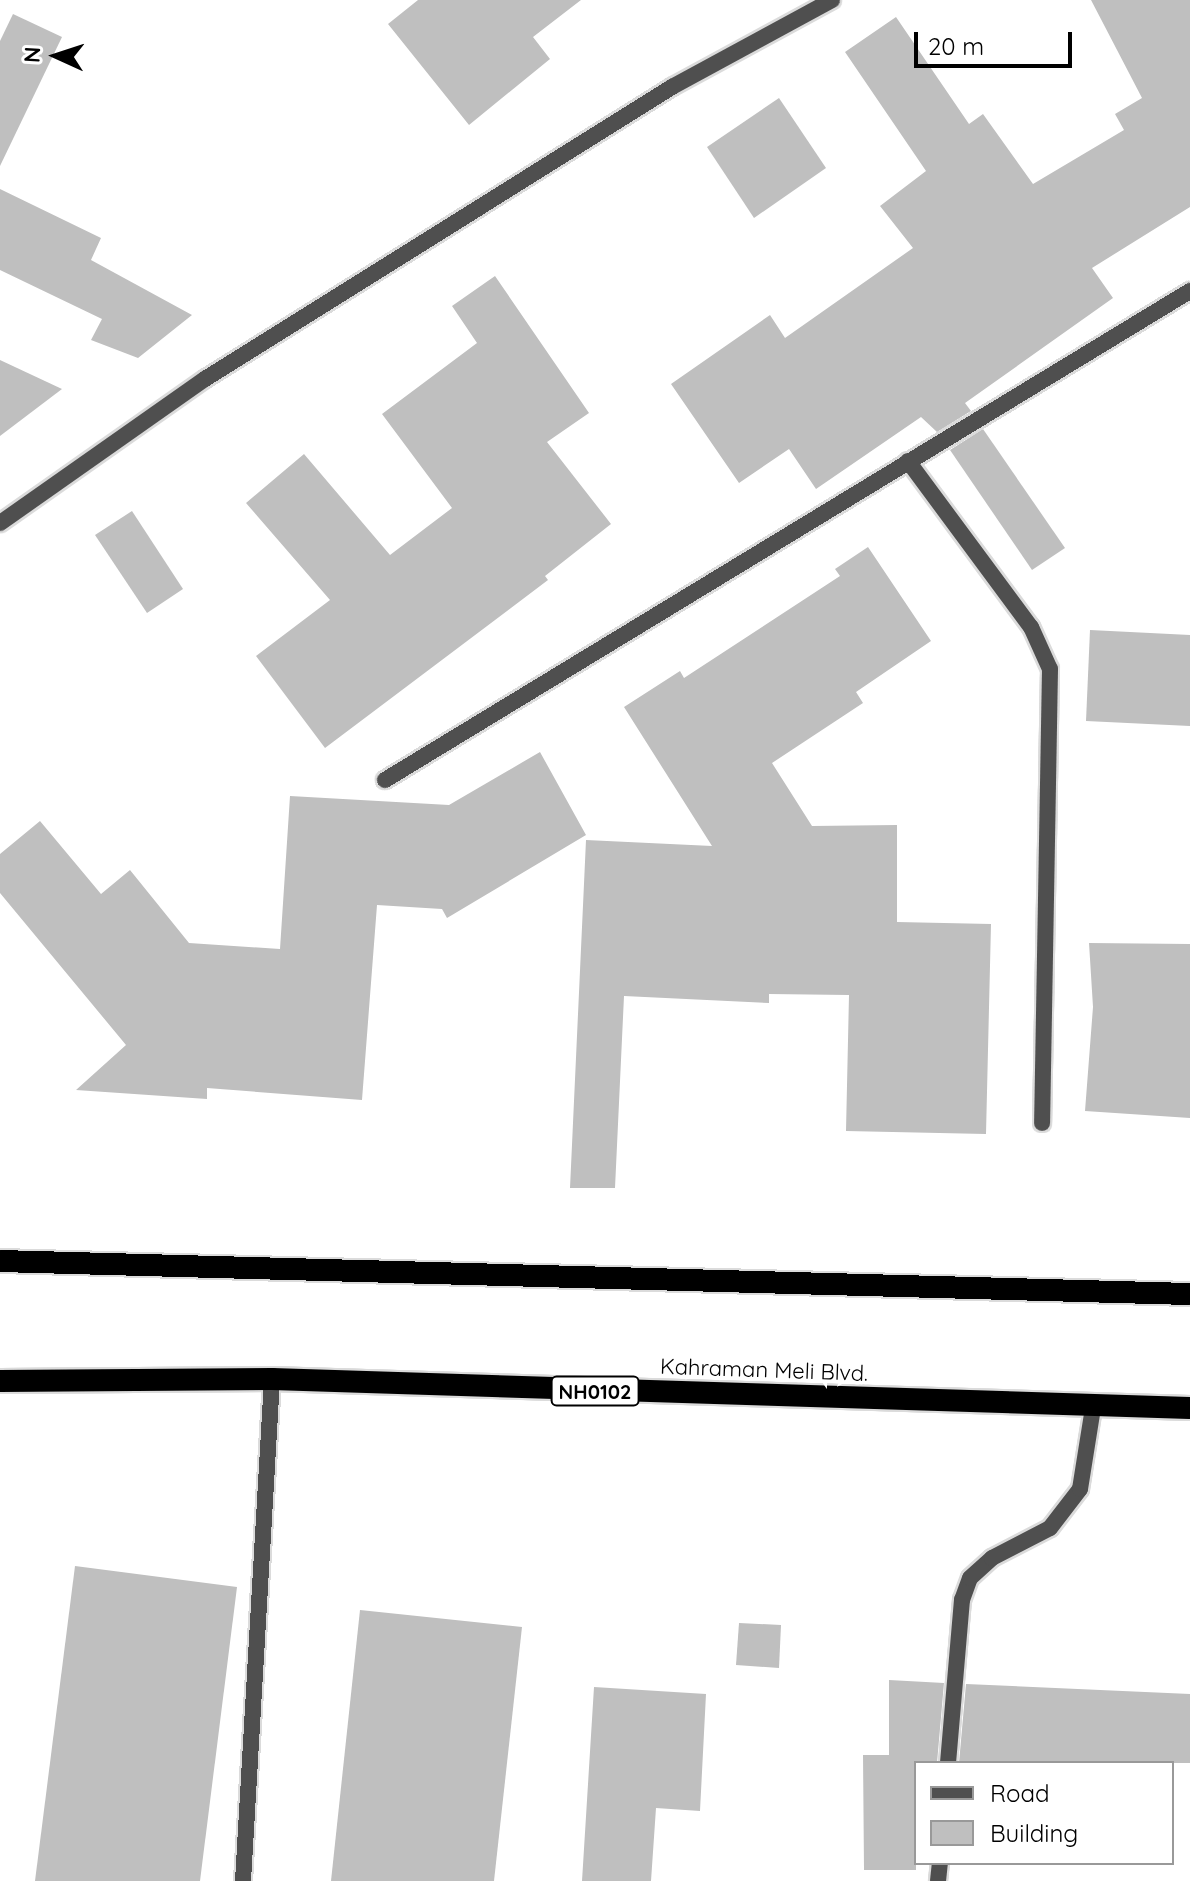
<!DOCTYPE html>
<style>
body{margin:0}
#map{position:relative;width:1190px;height:1881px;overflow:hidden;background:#fff;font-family:Quicksand,sans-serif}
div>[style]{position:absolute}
.building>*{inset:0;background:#bfbfbf}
.roads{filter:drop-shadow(2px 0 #dbdbdb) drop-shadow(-2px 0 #dbdbdb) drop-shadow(0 2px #dbdbdb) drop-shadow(0 -2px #dbdbdb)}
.service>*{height:16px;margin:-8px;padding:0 8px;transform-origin:8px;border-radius:8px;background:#4f4f4f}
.minor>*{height:16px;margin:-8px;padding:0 8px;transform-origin:8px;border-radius:8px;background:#4f4f4f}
.tertiary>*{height:16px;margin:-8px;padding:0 8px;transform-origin:8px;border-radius:8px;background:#4f4f4f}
.trunk>*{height:22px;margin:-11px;padding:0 11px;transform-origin:11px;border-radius:11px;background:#000}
span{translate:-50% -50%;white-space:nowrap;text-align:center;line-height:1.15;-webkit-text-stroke:7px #fff;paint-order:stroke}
.shield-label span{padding:2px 6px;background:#fff;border:2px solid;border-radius:6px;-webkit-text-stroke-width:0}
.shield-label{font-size:20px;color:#000;font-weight:700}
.street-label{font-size:22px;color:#000}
.legend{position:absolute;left:914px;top:1761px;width:260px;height:104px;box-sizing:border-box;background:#fff;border:2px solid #999;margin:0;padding:10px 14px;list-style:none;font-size:24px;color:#000}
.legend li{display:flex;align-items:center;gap:16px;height:40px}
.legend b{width:40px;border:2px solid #999}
.north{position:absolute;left:16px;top:16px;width:80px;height:80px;-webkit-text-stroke:6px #fff;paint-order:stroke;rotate:273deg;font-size:22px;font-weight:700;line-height:32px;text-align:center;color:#000}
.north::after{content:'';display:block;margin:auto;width:28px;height:36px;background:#000;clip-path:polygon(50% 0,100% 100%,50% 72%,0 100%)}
.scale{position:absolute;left:914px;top:32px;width:158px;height:36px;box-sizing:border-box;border:4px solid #000;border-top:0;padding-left:10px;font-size:24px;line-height:28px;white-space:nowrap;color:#000;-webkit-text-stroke:6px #fff;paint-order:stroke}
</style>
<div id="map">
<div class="building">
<i style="clip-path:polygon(418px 0,581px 0,533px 37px,550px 59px,469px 125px,388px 24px)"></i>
<i style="clip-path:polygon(1091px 0,1190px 0,1190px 207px,1092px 268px,1113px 298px,965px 403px,971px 411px,937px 432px,921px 417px,816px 489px,789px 449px,739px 483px,671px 384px,770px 315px,785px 338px,913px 248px,880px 206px,926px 171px,845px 52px,896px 17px,969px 124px,983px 114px,1033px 184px,1124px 130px,1115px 114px,1142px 98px)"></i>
<i style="clip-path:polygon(13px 14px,62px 37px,0 166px,0 41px)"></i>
<i style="clip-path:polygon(779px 98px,826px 168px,754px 218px,707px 147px)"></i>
<i style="clip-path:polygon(0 189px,101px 238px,91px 260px,192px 315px,138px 358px,91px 340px,102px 319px,0 270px)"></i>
<i style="clip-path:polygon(495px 276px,589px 413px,547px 442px,611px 524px,545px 576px,548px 580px,325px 748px,256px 656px,330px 600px,246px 503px,304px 454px,390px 555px,452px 508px,382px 414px,477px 343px,452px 306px)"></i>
<i style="clip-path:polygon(0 360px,62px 389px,0 436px)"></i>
<i style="clip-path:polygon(983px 429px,1065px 548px,1032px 570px,950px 450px)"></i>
<i style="clip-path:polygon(132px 511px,183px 589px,147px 613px,95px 535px)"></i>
<i style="clip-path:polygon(868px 547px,931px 641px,856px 692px,863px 703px,772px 763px,812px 826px,897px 825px,897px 922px,991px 924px,986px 1134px,846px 1131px,849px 995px,769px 994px,769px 1003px,624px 996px,615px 1188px,570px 1188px,586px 840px,712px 846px,624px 707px,680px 671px,684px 678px,840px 576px,835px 569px)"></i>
<i style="clip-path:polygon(1090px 630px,1190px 635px,1190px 726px,1086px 721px)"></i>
<i style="clip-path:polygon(540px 752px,586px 835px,447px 918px,442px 909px,377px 905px,362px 1100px,207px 1088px,207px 1099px,76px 1090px,126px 1045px,0 893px,0 854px,40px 821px,101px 894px,130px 870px,189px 943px,280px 949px,290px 796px,449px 805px)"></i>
<i style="clip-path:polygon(1089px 943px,1190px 944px,1190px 1118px,1085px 1111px,1093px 1007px)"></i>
<i style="clip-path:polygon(75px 1566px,237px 1587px,200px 1881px,35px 1881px)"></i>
<i style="clip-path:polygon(360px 1610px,522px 1627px,494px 1881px,331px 1881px)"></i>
<i style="clip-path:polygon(739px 1623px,781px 1625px,779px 1668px,736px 1665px)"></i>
<i style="clip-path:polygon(889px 1680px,944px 1683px,937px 1763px,916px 1763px,916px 1870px,864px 1870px,863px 1755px,889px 1755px)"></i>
<i style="clip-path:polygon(966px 1684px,1190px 1694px,1190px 1763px,959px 1763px)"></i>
<i style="clip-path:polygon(594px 1687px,706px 1694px,700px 1811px,656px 1808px,651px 1881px,582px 1881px)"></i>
</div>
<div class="roads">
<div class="service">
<i style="left:948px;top:1763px;width:164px;rotate:-85.1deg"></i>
<i style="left:962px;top:1600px;width:23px;rotate:-70deg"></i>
<i style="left:970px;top:1578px;width:30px;rotate:-42deg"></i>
<i style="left:992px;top:1558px;width:65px;rotate:-27.3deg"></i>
<i style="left:1050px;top:1528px;width:49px;rotate:-52.4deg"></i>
<i style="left:1080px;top:1489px;width:82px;rotate:-80.9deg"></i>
<i style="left:938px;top:1881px;width:18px;rotate:-84deg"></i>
</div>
<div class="minor">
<i style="left:908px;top:461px;width:207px;rotate:53.5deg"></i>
<i style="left:1031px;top:627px;width:46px;rotate:65.7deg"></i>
<i style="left:1050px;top:669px;width:454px;rotate:91deg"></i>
<i style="left:385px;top:780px;width:942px;rotate:-31.28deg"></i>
<i style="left:243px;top:1881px;width:503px;rotate:-86.69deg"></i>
</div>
<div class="tertiary">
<i style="left:0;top:523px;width:251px;rotate:-35.1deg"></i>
<i style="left:205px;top:379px;width:551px;rotate:-32.02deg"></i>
<i style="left:672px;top:87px;width:182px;rotate:-28.5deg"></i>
</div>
<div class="trunk">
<i style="left:0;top:1261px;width:1190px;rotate:1.59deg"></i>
<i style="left:0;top:1381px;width:272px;rotate:-0.4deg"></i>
<i style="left:272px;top:1379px;width:918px;rotate:1.81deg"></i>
</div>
</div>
<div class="shield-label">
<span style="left:595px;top:1391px">NH0102</span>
</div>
<div class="street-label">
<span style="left:764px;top:1370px;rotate:2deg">Kahraman Meli Blvd.</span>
</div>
<ul class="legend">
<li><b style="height:10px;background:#4f4f4f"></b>Road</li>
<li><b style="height:22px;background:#bfbfbf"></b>Building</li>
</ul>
<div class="north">N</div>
<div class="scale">20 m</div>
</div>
